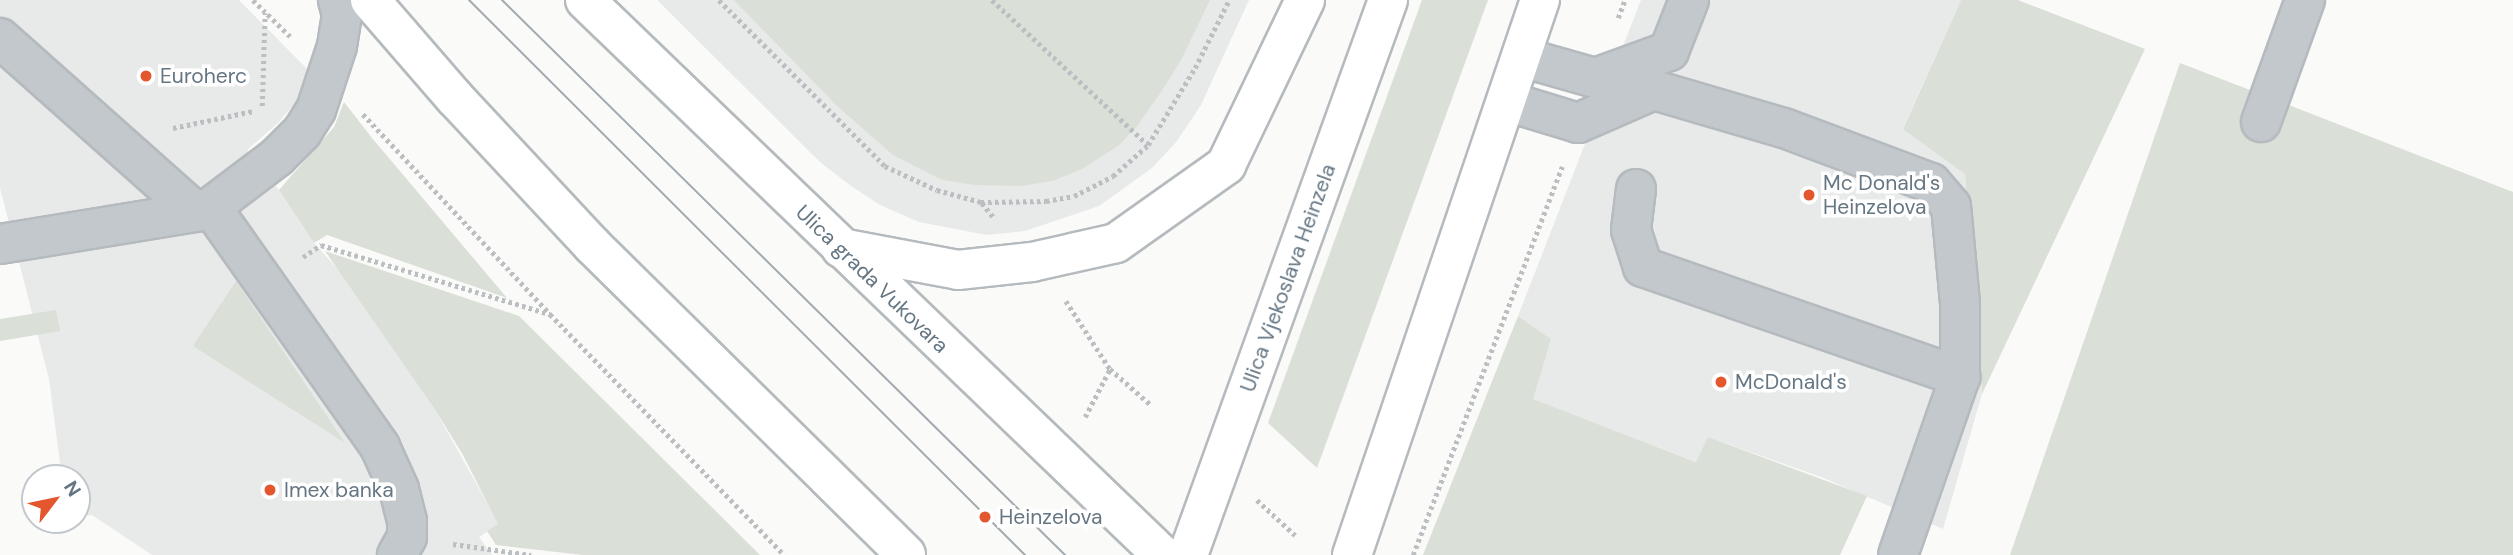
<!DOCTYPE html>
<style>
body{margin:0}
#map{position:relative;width:2513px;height:555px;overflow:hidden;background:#fafaf8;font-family:"DM Sans",sans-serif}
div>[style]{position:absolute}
.built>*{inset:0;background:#e8e9e9}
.green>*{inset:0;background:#dadfd7}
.path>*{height:4.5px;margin-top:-2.25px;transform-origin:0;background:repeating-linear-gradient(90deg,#bbbfc2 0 3.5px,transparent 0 7px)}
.roads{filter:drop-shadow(2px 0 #b5babe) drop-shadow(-2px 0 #b5babe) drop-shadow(0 2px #b5babe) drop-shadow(0 -2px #b5babe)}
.minor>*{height:38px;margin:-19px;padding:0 19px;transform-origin:19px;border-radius:19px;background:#c3c8cc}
.major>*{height:38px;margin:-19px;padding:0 19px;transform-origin:19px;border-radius:19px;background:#fff}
.tram>*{height:2px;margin:-1px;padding:0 1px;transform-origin:1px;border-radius:1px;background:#a2aab0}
.dots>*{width:19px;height:19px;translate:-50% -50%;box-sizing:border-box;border:4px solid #fff;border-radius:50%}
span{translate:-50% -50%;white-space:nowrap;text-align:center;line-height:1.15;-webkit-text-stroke:7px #fff;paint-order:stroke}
.poi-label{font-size:21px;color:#657683}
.left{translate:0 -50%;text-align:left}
.street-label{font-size:21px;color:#657683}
.north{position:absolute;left:21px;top:464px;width:70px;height:70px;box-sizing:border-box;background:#fff;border:2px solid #c1c8cd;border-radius:50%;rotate:58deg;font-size:19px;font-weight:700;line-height:28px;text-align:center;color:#657683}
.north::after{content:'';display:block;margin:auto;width:24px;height:32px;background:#e4572e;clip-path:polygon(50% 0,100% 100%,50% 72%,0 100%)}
</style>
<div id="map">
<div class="built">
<i style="clip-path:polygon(0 0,239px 0,312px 74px,300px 97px,279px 122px,247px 150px,279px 190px,314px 243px,345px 277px,434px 408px,499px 524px,479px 537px,492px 555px,152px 555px,92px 515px,77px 517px,77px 478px,62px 478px,49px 379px,0 188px)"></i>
<i style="clip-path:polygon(657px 0,1249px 0,1201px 105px,1177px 141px,1152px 168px,1099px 206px,1025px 231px,987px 235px,919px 222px,880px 205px,851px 186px,820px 162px)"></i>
<i style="clip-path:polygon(1641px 0,1961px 0,1903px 128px,1965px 174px,1982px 394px,1943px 529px,1821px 477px,1708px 437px,1697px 462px,1532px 399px,1551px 339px,1518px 316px)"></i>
</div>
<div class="green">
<i style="clip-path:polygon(734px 0,1210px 0,1181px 60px,1161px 92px,1137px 126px,1118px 146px,1082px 169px,1052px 181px,1021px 186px,975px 185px,942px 180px,893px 155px,836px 105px)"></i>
<i style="clip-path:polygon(1422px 0,1488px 0,1317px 468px,1268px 423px)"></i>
<i style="clip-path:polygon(1961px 0,2018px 0,2145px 49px,1982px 394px,1965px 174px,1903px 129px)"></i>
<i style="clip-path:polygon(2180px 63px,2513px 192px,2513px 555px,2010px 555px)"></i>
<i style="clip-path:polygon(344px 102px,372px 138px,507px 298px,327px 235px,314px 243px,279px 190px,334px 127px)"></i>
<i style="clip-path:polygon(325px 251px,519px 316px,760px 555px,583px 555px,496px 545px,487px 531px,498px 524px,463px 455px,434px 408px)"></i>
<i style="clip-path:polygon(236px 281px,345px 443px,193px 346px)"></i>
<i style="clip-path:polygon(56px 310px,60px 331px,0 341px,0 319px)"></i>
<i style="clip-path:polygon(1518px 316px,1551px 339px,1533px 399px,1696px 462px,1708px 437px,1867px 496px,1840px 555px,1423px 555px)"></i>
</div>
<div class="path">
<i style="left:253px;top:0;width:52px;rotate:44.2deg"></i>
<i style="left:719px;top:0;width:235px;rotate:45deg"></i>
<i style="left:885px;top:166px;width:57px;rotate:24.8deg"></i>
<i style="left:937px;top:190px;width:46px;rotate:15.3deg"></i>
<i style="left:981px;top:202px;width:65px;rotate:-0.9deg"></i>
<i style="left:1046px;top:201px;width:28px;rotate:-10deg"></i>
<i style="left:1074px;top:196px;width:44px;rotate:-27.1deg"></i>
<i style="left:1113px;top:176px;width:47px;rotate:-41.5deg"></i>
<i style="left:1148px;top:145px;width:90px;rotate:-58.6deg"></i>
<i style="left:1195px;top:68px;width:76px;rotate:-63.4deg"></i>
<i style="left:992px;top:0;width:213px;rotate:42.9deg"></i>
<i style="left:1618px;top:18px;width:19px;rotate:-69deg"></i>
<i style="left:262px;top:106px;width:93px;rotate:-88.2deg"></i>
<i style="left:363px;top:114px;width:274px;rotate:46.9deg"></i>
<i style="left:550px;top:314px;width:336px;rotate:45.8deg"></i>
<i style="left:173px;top:128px;width:82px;rotate:-12deg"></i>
<i style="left:982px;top:203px;width:19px;rotate:51deg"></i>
<i style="left:303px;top:257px;width:22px;rotate:-34deg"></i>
<i style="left:321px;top:245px;width:239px;rotate:16.8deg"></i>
<i style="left:1066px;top:301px;width:81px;rotate:57.1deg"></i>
<i style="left:1110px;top:369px;width:55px;rotate:41.3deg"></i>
<i style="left:1085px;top:417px;width:54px;rotate:-62.5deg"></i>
<i style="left:1257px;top:500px;width:52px;rotate:42.6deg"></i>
<i style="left:453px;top:544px;width:79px;rotate:8deg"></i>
<i style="left:1413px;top:555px;width:416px;rotate:-69deg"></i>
</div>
<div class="roads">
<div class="minor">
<i style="left:0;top:38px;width:261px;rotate:41.7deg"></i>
<i style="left:1521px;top:57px;width:77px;rotate:15.8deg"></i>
<i style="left:1595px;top:78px;width:79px;rotate:-20deg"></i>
<i style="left:1669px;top:51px;width:55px;rotate:-68.6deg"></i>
<i style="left:1506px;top:101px;width:75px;rotate:17deg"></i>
<i style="left:1578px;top:123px;width:83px;rotate:-23.5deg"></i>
<i style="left:1654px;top:90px;width:135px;rotate:16.3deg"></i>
<i style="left:1784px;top:128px;width:157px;rotate:20.5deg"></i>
<i style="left:1931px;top:183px;width:30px;rotate:49deg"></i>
<i style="left:1951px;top:206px;width:97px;rotate:84.7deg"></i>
<i style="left:1960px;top:303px;width:74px;rotate:90deg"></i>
<i style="left:1960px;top:377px;width:188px;rotate:109.2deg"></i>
<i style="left:2261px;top:122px;width:130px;rotate:-70.2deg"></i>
<i style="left:1636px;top:189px;width:41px;rotate:97deg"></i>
<i style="left:1631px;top:230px;width:39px;rotate:72deg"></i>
<i style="left:1643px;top:267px;width:336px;rotate:19.1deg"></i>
<i style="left:211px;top:207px;width:294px;rotate:54.8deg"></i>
<i style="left:380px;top:447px;width:46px;rotate:65.7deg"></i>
<i style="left:399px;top:489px;width:33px;rotate:76deg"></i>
<i style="left:407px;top:521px;width:16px;rotate:90deg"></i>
<i style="left:407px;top:537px;width:21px;rotate:119deg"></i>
<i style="left:0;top:244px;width:198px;rotate:-9.3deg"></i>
<i style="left:195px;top:212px;width:17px;rotate:-17deg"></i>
<i style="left:211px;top:207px;width:83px;rotate:-37.1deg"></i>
<i style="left:277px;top:157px;width:35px;rotate:-45deg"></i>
<i style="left:302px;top:132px;width:26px;rotate:-58deg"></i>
<i style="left:316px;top:110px;width:67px;rotate:-71.8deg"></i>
<i style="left:337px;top:46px;width:31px;rotate:-81deg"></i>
<i style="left:342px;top:15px;width:16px;rotate:-105deg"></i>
</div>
<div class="major">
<i style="left:370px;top:0;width:130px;rotate:49.1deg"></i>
<i style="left:455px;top:98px;width:201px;rotate:47deg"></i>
<i style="left:592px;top:245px;width:441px;rotate:44.6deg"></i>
<i style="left:585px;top:0;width:801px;rotate:43.89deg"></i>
<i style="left:841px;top:248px;width:119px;rotate:10.6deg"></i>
<i style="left:958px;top:270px;width:74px;rotate:-6.2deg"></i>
<i style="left:1032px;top:262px;width:86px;rotate:-12.7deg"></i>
<i style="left:1116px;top:243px;width:135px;rotate:-35.3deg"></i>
<i style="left:1226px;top:165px;width:183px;rotate:-64.4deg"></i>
<i style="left:1188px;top:555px;width:590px;rotate:-70.18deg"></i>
<i style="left:1352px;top:555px;width:586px;rotate:-71.29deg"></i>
</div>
</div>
<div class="tram">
<i style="left:469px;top:0;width:786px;rotate:44.95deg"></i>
<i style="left:502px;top:0;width:791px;rotate:44.59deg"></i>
</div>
<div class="dots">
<i style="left:146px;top:76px;background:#e4572e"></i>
<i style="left:1809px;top:195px;background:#e4572e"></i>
<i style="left:1721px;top:382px;background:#e4572e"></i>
<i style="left:270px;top:490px;background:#e4572e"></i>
<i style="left:985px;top:517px;background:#e4572e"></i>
</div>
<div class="poi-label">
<span class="left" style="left:160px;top:76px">Euroherc</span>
<span class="left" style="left:1823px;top:195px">Mc Donald's<br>Heinzelova</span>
<span class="left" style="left:1735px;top:382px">McDonald's</span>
<span class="left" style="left:284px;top:490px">Imex banka</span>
<span class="left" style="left:999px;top:517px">Heinzelova</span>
</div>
<div class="street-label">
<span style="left:1288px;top:278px;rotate:-70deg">Ulica Vjekoslava Heinzela</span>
<span style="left:872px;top:279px;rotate:44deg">Ulica grada Vukovara</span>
</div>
<div class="north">N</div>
</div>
